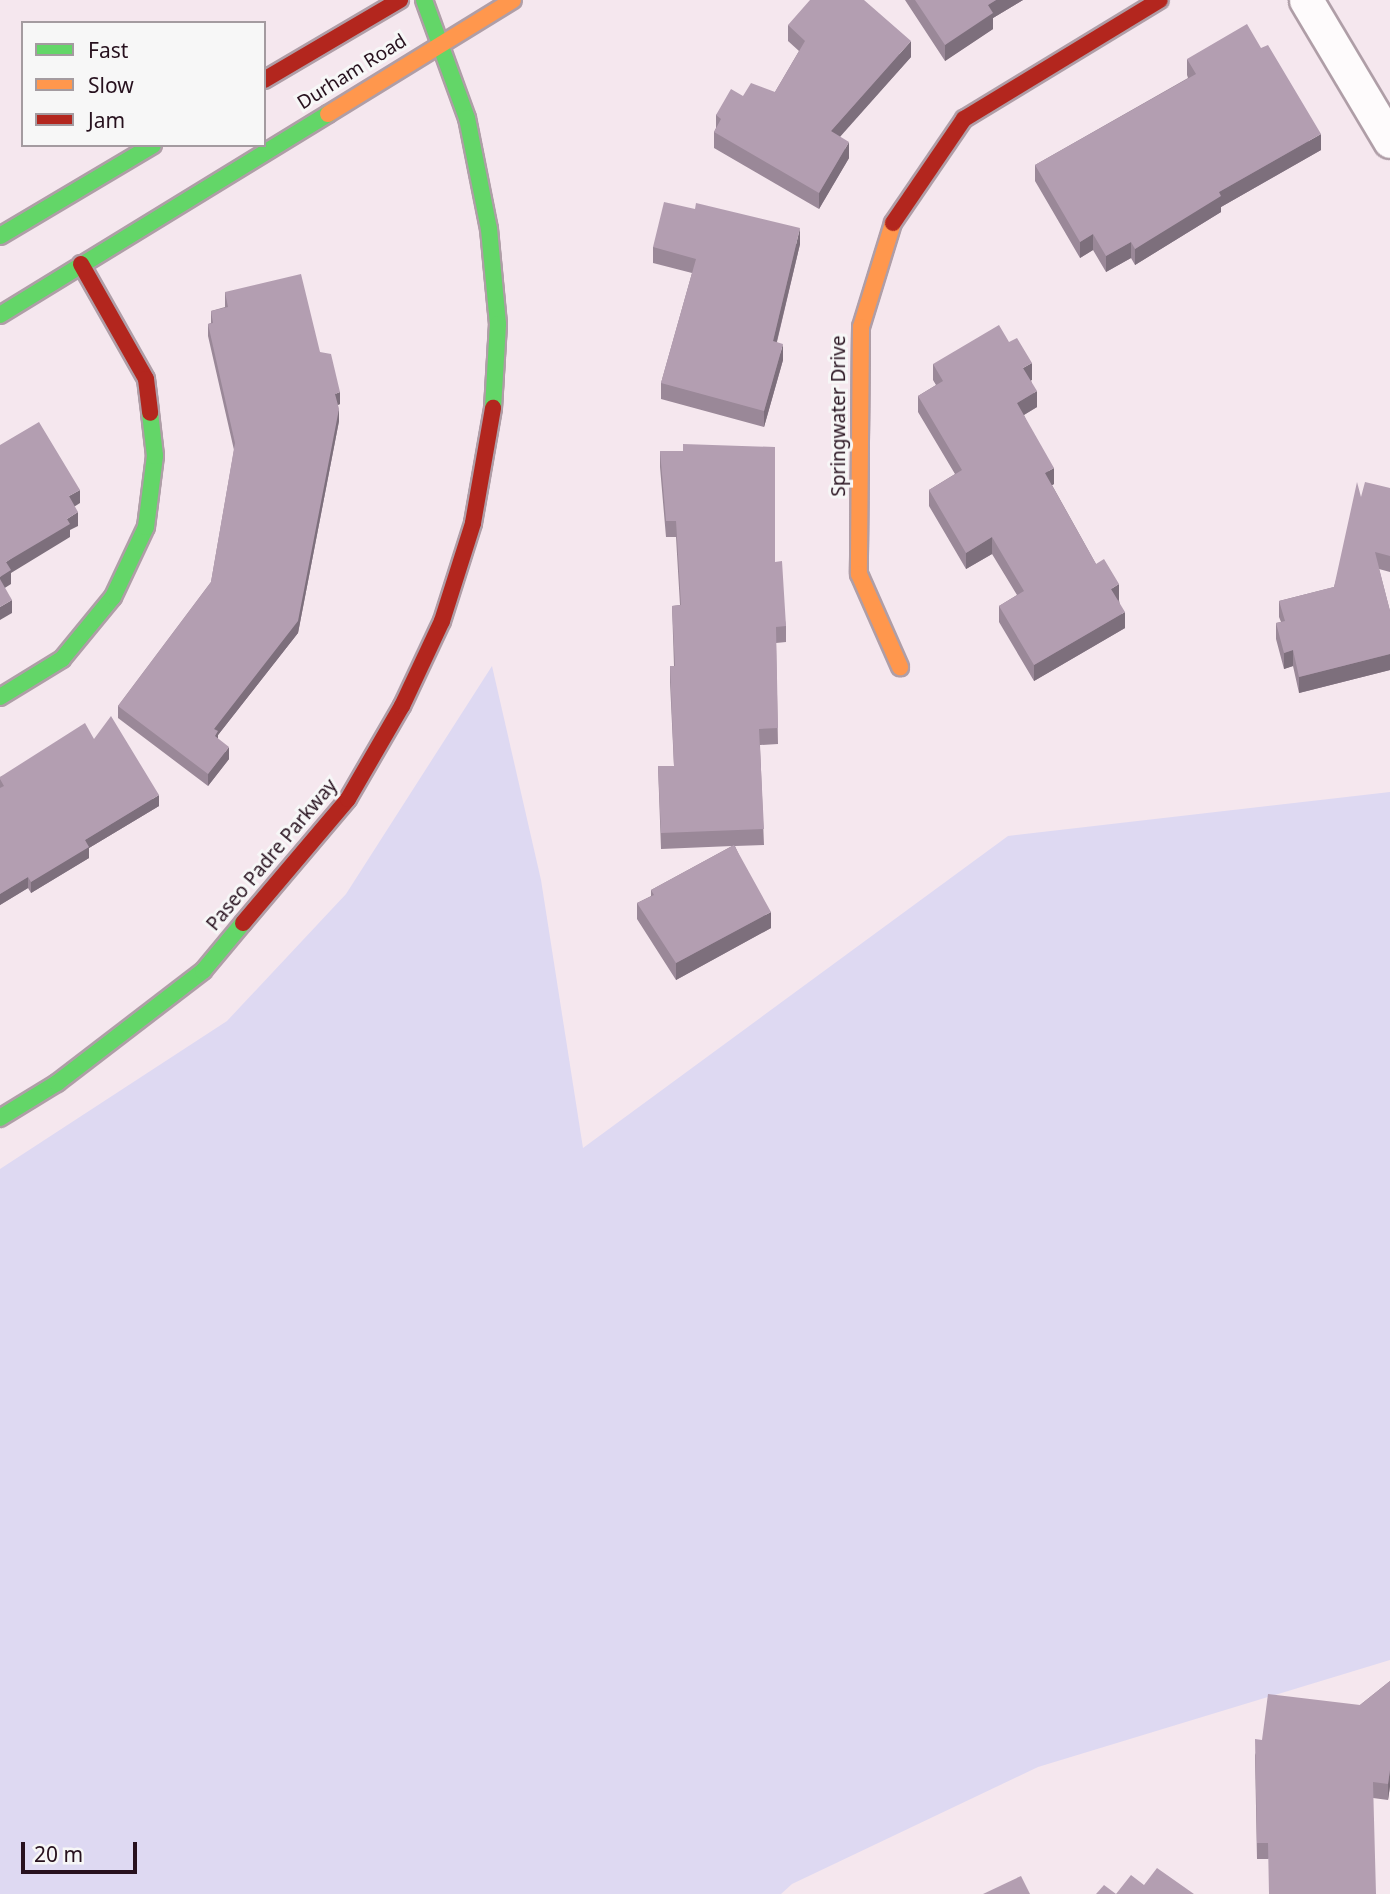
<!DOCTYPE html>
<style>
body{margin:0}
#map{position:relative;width:1390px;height:1894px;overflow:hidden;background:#f5e7ee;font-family:"Noto Sans",sans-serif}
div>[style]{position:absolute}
.green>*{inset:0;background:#ded9f2}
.roads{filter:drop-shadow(2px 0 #af9ea7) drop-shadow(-2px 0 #af9ea7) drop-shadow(0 2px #af9ea7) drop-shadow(0 -2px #af9ea7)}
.street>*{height:33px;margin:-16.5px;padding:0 16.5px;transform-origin:16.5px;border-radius:16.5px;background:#fefbfc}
.fast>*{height:16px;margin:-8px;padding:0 8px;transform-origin:8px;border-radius:8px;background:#63d668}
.slow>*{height:16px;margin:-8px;padding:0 8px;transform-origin:8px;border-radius:8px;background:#ff974d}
.jam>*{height:16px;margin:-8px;padding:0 8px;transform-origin:8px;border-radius:8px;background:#b3261e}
.wall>*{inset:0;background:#9a8898}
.shaded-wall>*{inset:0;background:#7d6f7c}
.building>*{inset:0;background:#b39eb1}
span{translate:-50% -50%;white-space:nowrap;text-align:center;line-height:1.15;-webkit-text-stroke:6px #f7f7f7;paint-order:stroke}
.street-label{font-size:19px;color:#27111e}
.legend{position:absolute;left:21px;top:21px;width:245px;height:126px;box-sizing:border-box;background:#f7f7f7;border:2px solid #a49ba0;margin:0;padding:9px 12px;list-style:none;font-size:21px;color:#27111e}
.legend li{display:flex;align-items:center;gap:14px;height:35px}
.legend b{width:35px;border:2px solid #a49ba0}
.scale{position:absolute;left:21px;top:1842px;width:116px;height:32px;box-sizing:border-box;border:4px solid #27111e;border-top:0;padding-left:9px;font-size:21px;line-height:24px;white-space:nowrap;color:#27111e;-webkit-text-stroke:5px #f7f7f7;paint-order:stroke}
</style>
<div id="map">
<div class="green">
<i style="clip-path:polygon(492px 666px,541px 880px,583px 1148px,1008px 836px,1390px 792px,1390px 1660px,1038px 1767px,792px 1884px,781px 1894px,0 1894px,0 1169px,227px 1021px,346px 894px)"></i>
</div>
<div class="roads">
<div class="street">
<i style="left:1306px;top:0;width:164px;rotate:59.2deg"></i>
</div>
<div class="fast">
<i style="left:424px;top:0;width:126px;rotate:70deg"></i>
<i style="left:467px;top:118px;width:113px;rotate:78.8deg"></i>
<i style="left:489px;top:229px;width:95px;rotate:84.6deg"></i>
<i style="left:498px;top:324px;width:84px;rotate:93.4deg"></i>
<i style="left:0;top:236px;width:178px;rotate:-30.7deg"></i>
<i style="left:0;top:315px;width:385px;rotate:-31.5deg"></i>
<i style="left:0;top:697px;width:73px;rotate:-31.5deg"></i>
<i style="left:62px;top:659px;width:80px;rotate:-50.6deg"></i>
<i style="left:113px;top:597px;width:77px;rotate:-64.8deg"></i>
<i style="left:146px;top:527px;width:72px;rotate:-82.8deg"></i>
<i style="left:155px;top:456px;width:43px;rotate:-96.6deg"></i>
<i style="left:0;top:1118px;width:67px;rotate:-31.6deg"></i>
<i style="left:57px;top:1083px;width:184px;rotate:-37.5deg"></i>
<i style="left:203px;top:971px;width:62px;rotate:-50.2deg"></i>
</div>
<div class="slow">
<i style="left:328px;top:114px;width:217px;rotate:-31.6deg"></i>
<i style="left:893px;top:223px;width:109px;rotate:107.1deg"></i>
<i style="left:861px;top:327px;width:247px;rotate:90.5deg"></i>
<i style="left:859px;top:574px;width:102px;rotate:66.2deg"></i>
</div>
<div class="jam">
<i style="left:264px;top:80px;width:158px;rotate:-30.5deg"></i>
<i style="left:893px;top:223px;width:126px;rotate:-55.7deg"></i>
<i style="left:964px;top:119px;width:229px;rotate:-31.3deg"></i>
<i style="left:81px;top:264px;width:132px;rotate:60.5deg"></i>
<i style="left:146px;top:379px;width:34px;rotate:83deg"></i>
<i style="left:243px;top:923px;width:162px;rotate:-49.7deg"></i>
<i style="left:348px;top:799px;width:108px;rotate:-59.9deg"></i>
<i style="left:402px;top:706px;width:94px;rotate:-64.8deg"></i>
<i style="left:442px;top:621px;width:103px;rotate:-72.4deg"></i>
<i style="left:473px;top:523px;width:117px;rotate:-80.1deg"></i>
</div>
</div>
<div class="wall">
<i style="clip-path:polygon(905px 0,1023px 0,993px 18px,993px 29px,945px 61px)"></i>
<i style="clip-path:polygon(788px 25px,911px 57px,840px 136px,849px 158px,819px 209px,714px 148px,714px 132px,716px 128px,716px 115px,743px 96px,775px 92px,799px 51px,788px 41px)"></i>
<i style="clip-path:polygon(1187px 59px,1321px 150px,1221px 207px,1221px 212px,1135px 265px,1131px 258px,1106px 272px,1093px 250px,1080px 258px,1035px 181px,1035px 165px,1188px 78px,1187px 75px)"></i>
<i style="clip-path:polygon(800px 244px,777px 342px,783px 360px,764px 427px,661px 399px,661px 383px,692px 273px,653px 263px,653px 247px)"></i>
<i style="clip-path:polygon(225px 292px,320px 352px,340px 404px,338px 405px,339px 421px,298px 633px,218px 735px,218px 739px,229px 759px,208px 786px,118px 718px,118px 706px,211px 582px,234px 450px,208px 336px,208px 324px,211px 323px,211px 311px,225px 307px)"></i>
<i style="clip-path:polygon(933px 364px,1032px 380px,1031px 380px,1037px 407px,1024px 415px,1054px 484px,1052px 485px,1096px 564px,1119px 600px,1125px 628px,1034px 681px,999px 622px,999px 606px,1017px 595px,992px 554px,966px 569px,929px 506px,929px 490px,955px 474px,918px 412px,918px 396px,936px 385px,933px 380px)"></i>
<i style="clip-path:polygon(660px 451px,775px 562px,786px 626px,786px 642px,776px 643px,778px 744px,760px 745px,764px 845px,735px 846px,771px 928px,676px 980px,637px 919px,637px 903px,651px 896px,651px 890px,732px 846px,661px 849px,658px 766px,674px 766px,670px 682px,670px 666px,674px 666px,672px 606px,680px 605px,676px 537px,666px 537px,660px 467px)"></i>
<i style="clip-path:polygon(1390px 488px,1390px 572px,1379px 569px,1390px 611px,1390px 670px,1299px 693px,1293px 666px,1284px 669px,1276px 639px,1276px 623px,1281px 622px,1279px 617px,1279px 601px,1334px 587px,1361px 497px)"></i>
<i style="clip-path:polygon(94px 739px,159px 806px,89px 848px,89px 858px,31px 893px,28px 888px,0 905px,0 777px)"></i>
<i style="clip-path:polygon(1390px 1681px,1390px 1786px,1388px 1800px,1373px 1798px,1268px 1859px,1257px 1859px,1255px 1755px,1262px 1740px,1360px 1705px)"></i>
</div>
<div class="shaded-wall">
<i style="clip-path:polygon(996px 0,1023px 0,993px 18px,993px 29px,945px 61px,945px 45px,988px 5px)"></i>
<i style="clip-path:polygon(911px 41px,911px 57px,831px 147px,831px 131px)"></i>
<i style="clip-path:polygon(1321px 134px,1321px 150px,1221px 207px,1221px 212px,1135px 265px,1135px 249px,1219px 192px)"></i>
<i style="clip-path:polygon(849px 142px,849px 158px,819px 209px,819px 193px)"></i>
<i style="clip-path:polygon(800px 228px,800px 244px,773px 357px,773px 341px)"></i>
<i style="clip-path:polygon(1093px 234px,1093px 250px,1080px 258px,1080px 242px)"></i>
<i style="clip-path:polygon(1131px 242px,1131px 258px,1106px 272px,1106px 256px)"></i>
<i style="clip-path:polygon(783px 344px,783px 360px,764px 427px,764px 411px)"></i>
<i style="clip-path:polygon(1032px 363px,1032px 380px,1023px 384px,1023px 368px)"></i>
<i style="clip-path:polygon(1037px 391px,1037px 407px,1017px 419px,1017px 403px)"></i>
<i style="clip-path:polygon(340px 392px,340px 404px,335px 406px,335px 394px)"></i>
<i style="clip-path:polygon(339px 409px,339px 421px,298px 633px,218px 735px,218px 743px,215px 748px,214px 729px)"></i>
<i style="clip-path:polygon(1054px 468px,1054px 484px,1045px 489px,1045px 473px)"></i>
<i style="clip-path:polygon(80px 490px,80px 503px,69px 510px,69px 496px)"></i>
<i style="clip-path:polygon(78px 512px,78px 526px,70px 530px,70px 537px,11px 573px,11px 584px,0 591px,0 577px,6px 562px,67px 519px)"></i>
<i style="clip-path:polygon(992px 537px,992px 554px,966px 569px,966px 553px)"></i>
<i style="clip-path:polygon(1119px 584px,1119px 600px,1111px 605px,1111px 589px)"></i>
<i style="clip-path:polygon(12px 600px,12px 613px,0 620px,0 607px)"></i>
<i style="clip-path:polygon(1125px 612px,1125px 628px,1034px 681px,1034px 665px)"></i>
<i style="clip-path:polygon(1293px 650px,1293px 666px,1284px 669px,1284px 653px)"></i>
<i style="clip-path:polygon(1390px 654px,1390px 670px,1299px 693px,1299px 677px)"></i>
<i style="clip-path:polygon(229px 747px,229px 759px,208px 786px,208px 774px)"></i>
<i style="clip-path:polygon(159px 795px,159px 806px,89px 848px,89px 858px,31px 893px,31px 882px,85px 840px)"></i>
<i style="clip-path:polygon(28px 877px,28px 888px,0 905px,0 894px)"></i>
<i style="clip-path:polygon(771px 912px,771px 928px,676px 980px,676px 963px)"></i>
<i style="clip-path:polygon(1390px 1770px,1390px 1786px,1388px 1800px,1388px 1784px)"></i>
</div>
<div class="building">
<i style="clip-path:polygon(810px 0,864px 0,911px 41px,831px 131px,849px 142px,819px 193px,714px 132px,721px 119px,716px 115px,731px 89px,743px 96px,751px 83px,775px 92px,805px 41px,788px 25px)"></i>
<i style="clip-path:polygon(915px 0,996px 0,988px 5px,993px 13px,945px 45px)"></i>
<i style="clip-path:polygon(1247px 24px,1261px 48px,1268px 45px,1321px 134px,1219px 192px,1221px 196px,1135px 249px,1131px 242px,1106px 256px,1093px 234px,1080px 242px,1035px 165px,1196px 74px,1187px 59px)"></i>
<i style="clip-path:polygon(664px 202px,695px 209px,696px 203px,800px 228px,773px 341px,783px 344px,764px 411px,661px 383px,696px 259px,653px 247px)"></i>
<i style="clip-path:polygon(301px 274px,320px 352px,331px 354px,340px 392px,335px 394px,339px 409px,298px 621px,214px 729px,218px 731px,215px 736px,229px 747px,208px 774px,118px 706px,211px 582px,235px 443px,208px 324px,213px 323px,211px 311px,228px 307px,225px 292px)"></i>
<i style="clip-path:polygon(999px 325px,1009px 342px,1017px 338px,1032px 363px,1023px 368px,1037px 391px,1017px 403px,1054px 468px,1045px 473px,1096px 564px,1104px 559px,1119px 584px,1111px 589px,1125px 612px,1034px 665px,999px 606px,1024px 591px,992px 537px,966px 553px,929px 490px,962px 470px,918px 396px,943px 381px,933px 364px)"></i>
<i style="clip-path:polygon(39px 422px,80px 490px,69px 496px,78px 512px,67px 519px,70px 524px,6px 562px,11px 570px,0 577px,0 445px)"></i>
<i style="clip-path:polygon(683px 444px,775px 447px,775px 562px,782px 561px,786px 626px,776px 627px,778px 728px,759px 729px,764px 829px,661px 833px,658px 766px,674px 766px,670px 666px,675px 666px,672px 606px,681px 605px,676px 521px,666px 521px,660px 451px,683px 451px)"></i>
<i style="clip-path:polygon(1357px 482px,1361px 497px,1365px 482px,1390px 488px,1390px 556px,1375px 552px,1390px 611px,1390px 654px,1299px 677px,1293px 650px,1284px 653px,1276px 623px,1285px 621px,1279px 601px,1334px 587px)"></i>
<i style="clip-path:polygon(0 579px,12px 600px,0 607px)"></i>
<i style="clip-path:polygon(111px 716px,159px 795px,85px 840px,89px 847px,31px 882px,28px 877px,0 894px,0 788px,4px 786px,0 779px,0 777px,85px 723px,94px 739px)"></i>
<i style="clip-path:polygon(734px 845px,771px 912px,676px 963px,637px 903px,654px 895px,651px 890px)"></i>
<i style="clip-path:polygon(1390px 1681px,1390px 1770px,1388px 1784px,1373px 1782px,1376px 1894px,1269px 1894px,1268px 1843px,1257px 1843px,1255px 1739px,1262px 1740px,1268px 1694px,1360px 1705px)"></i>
<i style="clip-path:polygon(1157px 1868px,1194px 1894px,1116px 1894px,1131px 1875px,1144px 1885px)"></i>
<i style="clip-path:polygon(1021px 1876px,1030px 1894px,983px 1894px)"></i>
<i style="clip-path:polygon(1104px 1885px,1116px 1894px,1096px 1894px)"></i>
</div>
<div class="street-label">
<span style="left:352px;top:72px;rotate:-32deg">Durham Road</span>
<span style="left:839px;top:416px;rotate:-90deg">Springwater Drive</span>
<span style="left:272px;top:855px;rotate:-50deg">Paseo Padre Parkway</span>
</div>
<ul class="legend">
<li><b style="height:9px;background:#63d668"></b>Fast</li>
<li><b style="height:9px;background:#ff974d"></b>Slow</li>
<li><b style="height:9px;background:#b3261e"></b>Jam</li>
</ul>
<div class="scale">20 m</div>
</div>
